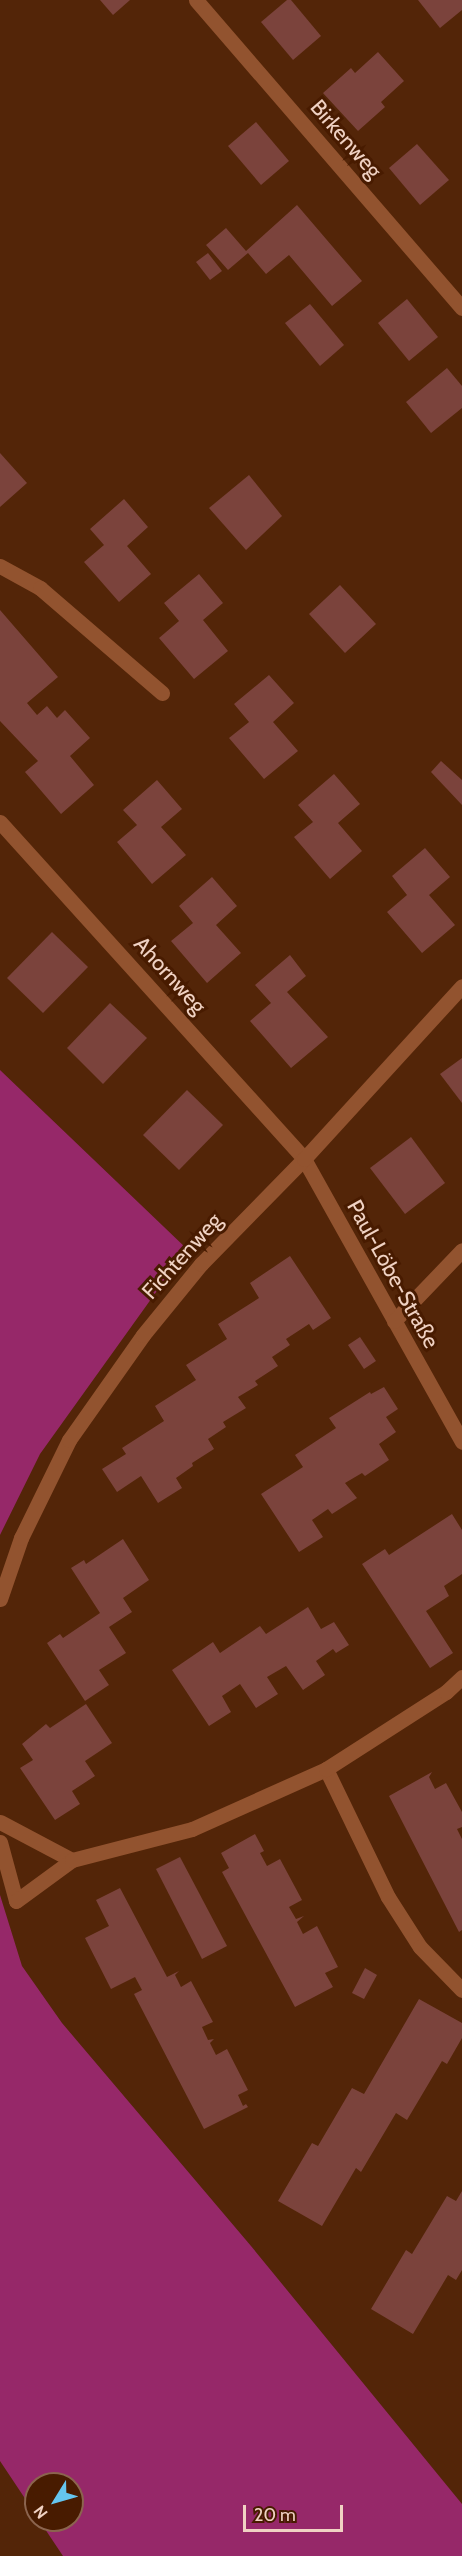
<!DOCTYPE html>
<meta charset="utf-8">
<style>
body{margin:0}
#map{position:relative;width:462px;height:2556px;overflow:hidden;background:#532508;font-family:Cabin,sans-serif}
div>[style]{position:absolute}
.forest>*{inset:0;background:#962869}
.building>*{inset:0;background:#7b433c}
.street>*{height:15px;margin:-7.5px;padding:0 7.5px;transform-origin:7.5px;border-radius:7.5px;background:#92532f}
span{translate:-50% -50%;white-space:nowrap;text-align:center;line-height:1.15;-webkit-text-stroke:6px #481b00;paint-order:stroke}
.street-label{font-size:22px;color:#f0d2c3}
.north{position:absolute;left:24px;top:2472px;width:60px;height:60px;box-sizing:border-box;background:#481b00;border:2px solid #8b644e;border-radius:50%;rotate:233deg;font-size:16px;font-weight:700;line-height:24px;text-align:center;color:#f0d2c3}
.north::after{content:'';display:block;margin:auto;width:21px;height:27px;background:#65c5ee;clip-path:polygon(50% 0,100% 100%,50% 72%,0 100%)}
.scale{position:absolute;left:243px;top:2505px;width:100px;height:27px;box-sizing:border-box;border:3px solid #f0d2c3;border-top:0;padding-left:8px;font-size:18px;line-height:21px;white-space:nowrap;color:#f0d2c3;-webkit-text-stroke:4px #481b00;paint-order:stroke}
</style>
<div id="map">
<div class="forest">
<i style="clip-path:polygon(0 1070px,187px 1249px,40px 1454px,0 1535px)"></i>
<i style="clip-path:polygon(0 1895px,22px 1966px,62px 2023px,251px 2246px,462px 2504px,462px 2556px,63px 2556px,39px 2520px,72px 2520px,72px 2484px,36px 2484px,36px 2515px,0 2461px)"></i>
</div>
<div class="building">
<i style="clip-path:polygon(100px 0,130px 0,113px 15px)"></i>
<i style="clip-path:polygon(287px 0,291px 0,321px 36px,293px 60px,261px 22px)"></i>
<i style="clip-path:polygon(418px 0,462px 0,462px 10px,440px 28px)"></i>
<i style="clip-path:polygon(378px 52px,404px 81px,381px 102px,385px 107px,358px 131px,323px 93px,351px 68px,355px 73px)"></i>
<i style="clip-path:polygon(256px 122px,289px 161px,261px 185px,228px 146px)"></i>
<i style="clip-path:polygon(417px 144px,449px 180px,420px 205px,389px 168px)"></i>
<i style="clip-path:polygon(297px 205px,362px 281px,332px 306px,289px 255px,266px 274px,248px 253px,228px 270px,206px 245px,226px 228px,246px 251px)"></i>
<i style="clip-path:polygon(208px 253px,222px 271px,210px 280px,196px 262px)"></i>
<i style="clip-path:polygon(407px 299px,438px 337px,409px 361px,378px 323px)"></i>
<i style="clip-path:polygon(310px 304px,344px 345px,320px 366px,285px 323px)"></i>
<i style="clip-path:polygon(447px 368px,462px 386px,462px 408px,431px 433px,406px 402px)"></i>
<i style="clip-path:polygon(0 453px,27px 483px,0 507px)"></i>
<i style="clip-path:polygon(249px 475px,282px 516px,246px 550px,209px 508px)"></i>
<i style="clip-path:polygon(124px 499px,148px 527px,127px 546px,151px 574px,119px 602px,84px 562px,104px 545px,90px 529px)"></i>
<i style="clip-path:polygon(199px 574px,223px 603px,203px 620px,228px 651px,194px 679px,159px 638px,179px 621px,164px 603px)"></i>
<i style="clip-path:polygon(340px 585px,376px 624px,345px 653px,309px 614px)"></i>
<i style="clip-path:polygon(0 610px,58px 677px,27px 703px,37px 715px,47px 706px,57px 718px,65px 710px,90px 738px,70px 756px,94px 785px,61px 814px,25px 772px,38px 761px,0 721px)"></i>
<i style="clip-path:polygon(269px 675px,294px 703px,273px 722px,298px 751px,264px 779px,229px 738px,249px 722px,234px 704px)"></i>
<i style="clip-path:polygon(441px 761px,462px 780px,462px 805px,431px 772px)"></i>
<i style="clip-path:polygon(334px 774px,360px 804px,338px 823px,362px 851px,330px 879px,294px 837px,313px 822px,298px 805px)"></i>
<i style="clip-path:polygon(157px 780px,182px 809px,161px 827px,186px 855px,152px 884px,117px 842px,137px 825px,123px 810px)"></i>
<i style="clip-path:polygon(425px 848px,450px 877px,429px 895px,455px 925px,422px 953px,387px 912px,407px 895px,392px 876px)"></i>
<i style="clip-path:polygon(212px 877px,237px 906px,216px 925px,241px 953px,207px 983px,171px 941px,193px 923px,179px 906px)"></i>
<i style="clip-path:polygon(52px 932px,88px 967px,43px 1013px,7px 978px)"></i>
<i style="clip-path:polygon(290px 955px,306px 976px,287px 992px,328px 1037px,291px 1068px,250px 1021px,271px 1003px,255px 985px)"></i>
<i style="clip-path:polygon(110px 1003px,147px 1038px,103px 1084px,67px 1048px)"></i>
<i style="clip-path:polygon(462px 1058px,462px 1103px,440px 1074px)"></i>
<i style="clip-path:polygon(187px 1090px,223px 1125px,179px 1170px,143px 1135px)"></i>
<i style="clip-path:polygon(411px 1137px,445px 1183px,405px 1214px,370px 1168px)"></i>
<i style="clip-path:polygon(290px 1256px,331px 1318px,313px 1330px,309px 1324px,286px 1339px,290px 1345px,272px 1357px,278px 1366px,255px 1381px,258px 1385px,238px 1397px,246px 1408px,223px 1422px,226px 1427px,208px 1439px,214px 1449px,192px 1463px,193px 1466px,176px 1478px,182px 1488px,158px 1503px,141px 1476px,117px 1492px,102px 1469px,126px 1454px,122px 1448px,164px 1421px,155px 1406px,196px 1380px,186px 1365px,227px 1339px,218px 1324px,259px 1298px,250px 1283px)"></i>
<i style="clip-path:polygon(360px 1337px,376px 1361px,364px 1369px,348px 1345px)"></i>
<i style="clip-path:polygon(384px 1387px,398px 1409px,386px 1417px,396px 1432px,379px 1444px,389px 1460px,365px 1476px,362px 1473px,345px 1483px,357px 1498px,332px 1514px,328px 1509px,312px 1520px,323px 1537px,299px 1552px,261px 1494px,303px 1467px,295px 1455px,336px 1428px,329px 1418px,370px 1392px,371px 1394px)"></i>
<i style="clip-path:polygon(452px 1514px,462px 1530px,462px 1574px,444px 1586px,449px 1596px,426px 1611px,453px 1653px,430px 1668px,362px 1564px,385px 1549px,389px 1555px)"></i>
<i style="clip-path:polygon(123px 1539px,149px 1580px,123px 1598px,132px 1612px,109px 1627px,126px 1653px,99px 1670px,109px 1685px,85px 1701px,47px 1643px,60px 1634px,63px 1638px,100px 1613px,71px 1568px,84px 1560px,86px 1564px)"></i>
<i style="clip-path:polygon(308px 1607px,321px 1629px,334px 1622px,349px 1645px,336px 1653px,333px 1649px,316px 1661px,325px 1675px,303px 1690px,286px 1666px,267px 1677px,278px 1694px,256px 1708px,240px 1684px,222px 1696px,231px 1712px,209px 1726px,172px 1670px,213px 1642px,220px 1653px,260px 1626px,266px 1634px)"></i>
<i style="clip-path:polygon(86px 1704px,112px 1743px,85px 1761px,95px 1776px,72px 1791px,80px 1804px,55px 1820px,20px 1768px,33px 1760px,22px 1744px,46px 1724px,50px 1728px)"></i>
<i style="clip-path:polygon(432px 1772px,429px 1777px,435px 1789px,446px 1783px,462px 1812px,462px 1827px,457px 1829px,462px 1839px,462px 1930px,459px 1932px,389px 1796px)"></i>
<i style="clip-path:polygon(255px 1834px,264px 1851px,260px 1853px,267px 1866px,280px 1859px,302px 1900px,289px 1907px,296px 1919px,304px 1916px,297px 1922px,303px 1934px,317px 1926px,338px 1967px,325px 1973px,333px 1987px,295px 2007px,222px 1872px,229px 1868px,221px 1853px)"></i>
<i style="clip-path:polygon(180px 1857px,227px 1946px,202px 1959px,156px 1869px)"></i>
<i style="clip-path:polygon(120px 1888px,167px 1977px,179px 1971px,175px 1975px,181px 1987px,191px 1981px,213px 2022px,202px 2027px,208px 2040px,214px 2039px,210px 2043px,216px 2055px,227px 2049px,248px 2090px,238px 2095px,243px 2106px,246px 2104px,248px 2107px,204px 2129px,134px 1994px,142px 1990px,135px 1977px,111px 1989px,85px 1938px,109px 1926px,96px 1900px)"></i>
<i style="clip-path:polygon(365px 1968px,377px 1975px,364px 1999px,352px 1993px)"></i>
<i style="clip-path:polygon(419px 1999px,462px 2023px,462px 2038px,447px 2064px,442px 2061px,407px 2120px,396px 2113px,361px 2172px,356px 2168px,322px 2226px,278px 2201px,312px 2143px,318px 2146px,352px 2088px,364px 2094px)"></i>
<i style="clip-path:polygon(462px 2191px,462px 2270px,456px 2280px,448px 2275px,413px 2334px,371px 2309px,406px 2250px,412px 2254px,447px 2196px,456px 2201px)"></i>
</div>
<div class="street">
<i style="left:196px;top:0;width:407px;rotate:49.2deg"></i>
<i style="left:0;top:566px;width:46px;rotate:28.8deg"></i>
<i style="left:40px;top:588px;width:161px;rotate:40.7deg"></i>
<i style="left:0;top:822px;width:454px;rotate:47.9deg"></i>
<i style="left:304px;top:1159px;width:324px;rotate:60.8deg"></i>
<i style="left:394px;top:1321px;width:98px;rotate:-46.2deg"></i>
<i style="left:0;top:1599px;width:65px;rotate:-71deg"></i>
<i style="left:21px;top:1538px;width:109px;rotate:-63.9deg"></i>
<i style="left:69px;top:1440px;width:128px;rotate:-54.8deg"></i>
<i style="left:143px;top:1335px;width:92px;rotate:-50.8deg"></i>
<i style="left:201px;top:1264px;width:147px;rotate:-45.6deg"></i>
<i style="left:304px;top:1159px;width:234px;rotate:-47.6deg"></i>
<i style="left:326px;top:1769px;width:142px;rotate:64.2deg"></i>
<i style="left:388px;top:1897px;width:59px;rotate:57.4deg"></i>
<i style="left:420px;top:1947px;width:60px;rotate:45.7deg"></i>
<i style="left:0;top:1822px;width:81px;rotate:27.8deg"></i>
<i style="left:0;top:1842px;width:61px;rotate:74.8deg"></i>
<i style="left:16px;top:1901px;width:69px;rotate:-36.2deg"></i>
<i style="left:72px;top:1860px;width:124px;rotate:-14.5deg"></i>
<i style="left:192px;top:1829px;width:147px;rotate:-24.1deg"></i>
<i style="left:326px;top:1769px;width:143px;rotate:-32.7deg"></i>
<i style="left:446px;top:1692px;width:22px;rotate:-43deg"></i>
</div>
<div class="street-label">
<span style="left:346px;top:139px;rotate:49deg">Birkenweg</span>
<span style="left:170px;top:975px;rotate:48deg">Ahornweg</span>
<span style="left:182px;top:1256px;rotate:-48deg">Fichtenweg</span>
<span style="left:393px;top:1274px;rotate:61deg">Paul-Löbe-Straße</span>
</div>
<div class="north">N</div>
<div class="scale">20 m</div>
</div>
